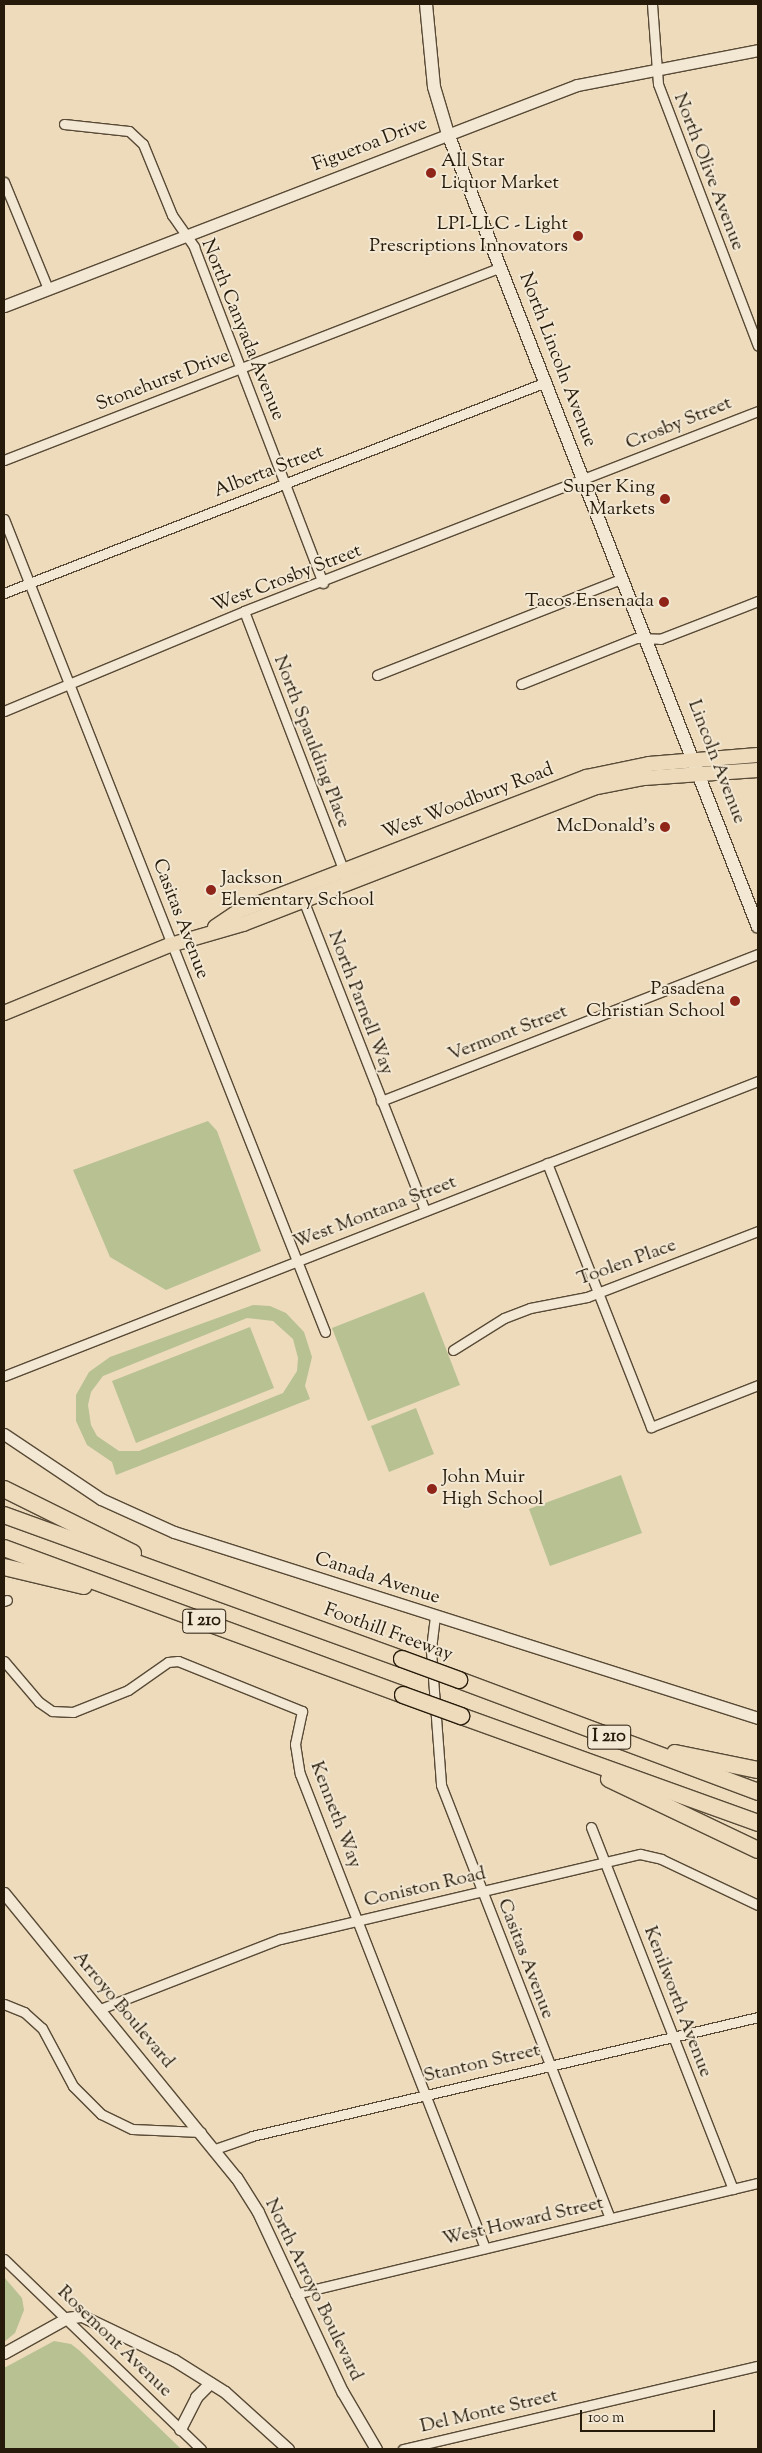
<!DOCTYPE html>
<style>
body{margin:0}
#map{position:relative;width:762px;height:2453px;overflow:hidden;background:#eddbbc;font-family:"Sorts Mill Goudy",serif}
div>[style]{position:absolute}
.green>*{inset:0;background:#b7c192}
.roads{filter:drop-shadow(1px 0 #584a36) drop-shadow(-1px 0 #584a36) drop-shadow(0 1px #584a36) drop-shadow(0 -1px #584a36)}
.minor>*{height:9px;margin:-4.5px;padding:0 4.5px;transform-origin:4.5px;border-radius:4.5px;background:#f3e8d3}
.tertiary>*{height:11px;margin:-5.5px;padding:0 5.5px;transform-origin:5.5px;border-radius:5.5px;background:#f3e8d3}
.secondary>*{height:12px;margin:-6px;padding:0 6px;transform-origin:6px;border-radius:6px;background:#f3e8d3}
.primary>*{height:14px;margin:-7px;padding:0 7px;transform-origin:7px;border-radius:7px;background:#eddbbc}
.motorway>*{height:16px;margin:-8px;padding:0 8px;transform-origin:8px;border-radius:8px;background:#eddbbc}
.bridges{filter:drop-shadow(1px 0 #261a0a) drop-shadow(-1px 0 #261a0a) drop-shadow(0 1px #261a0a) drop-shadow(0 -1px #261a0a)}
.motorway-bridge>*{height:16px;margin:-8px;padding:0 8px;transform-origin:8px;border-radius:8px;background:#eddbbc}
.dots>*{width:14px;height:14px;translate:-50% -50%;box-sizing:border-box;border:2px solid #f3e8d3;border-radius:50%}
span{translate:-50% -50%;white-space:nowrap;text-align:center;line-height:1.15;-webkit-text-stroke:4px #f3e8d3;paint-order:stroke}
.shield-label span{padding:1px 4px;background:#f3e8d3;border:1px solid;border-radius:4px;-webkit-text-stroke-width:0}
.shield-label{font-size:18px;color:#261a0a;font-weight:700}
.street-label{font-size:19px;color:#261a0a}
.poi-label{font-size:19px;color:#261a0a}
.left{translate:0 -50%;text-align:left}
.right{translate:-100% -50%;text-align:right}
.frame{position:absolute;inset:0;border:5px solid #261a0a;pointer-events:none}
.scale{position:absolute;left:580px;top:2410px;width:135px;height:22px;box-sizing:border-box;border:2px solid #261a0a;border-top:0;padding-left:6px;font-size:15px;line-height:18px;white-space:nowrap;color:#261a0a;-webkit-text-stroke:4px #f3e8d3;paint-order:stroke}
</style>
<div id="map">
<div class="green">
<i style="clip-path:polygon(208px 1121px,217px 1131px,261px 1251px,166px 1290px,110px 1257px,73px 1170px)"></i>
<i style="clip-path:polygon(424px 1292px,460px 1385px,368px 1421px,332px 1328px)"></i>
<i style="clip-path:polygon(evenodd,253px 1305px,270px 1306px,286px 1313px,304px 1332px,312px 1357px,305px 1386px,310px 1399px,116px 1475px,112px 1462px,87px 1445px,76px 1421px,76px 1395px,89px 1372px,110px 1357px,253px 1305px,247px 1318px,273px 1321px,293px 1339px,298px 1358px,297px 1371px,283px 1393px,139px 1451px,119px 1451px,97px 1436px,91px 1425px,88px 1405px,91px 1392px,103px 1376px,247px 1318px)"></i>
<i style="clip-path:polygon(250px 1327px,274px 1388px,136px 1443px,112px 1381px)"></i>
<i style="clip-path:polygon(416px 1408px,434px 1454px,389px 1472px,371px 1426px)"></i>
<i style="clip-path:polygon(621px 1475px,642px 1533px,550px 1566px,529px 1509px)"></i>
<i style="clip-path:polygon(4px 2277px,22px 2298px,24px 2310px,15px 2333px,4px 2342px)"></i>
<i style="clip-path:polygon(54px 2341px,71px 2344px,80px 2351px,181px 2449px,4px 2449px,4px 2368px)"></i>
</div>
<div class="roads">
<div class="minor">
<i style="left:652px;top:4px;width:80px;rotate:85.7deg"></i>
<i style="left:658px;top:84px;width:280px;rotate:69.1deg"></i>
<i style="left:64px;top:124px;width:65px;rotate:6.1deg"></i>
<i style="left:129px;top:131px;width:19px;rotate:43deg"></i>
<i style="left:143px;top:144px;width:77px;rotate:67.8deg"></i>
<i style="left:172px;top:215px;width:39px;rotate:55deg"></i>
<i style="left:194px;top:247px;width:360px;rotate:69deg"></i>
<i style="left:4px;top:182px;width:116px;rotate:67.6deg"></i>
<i style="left:4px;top:460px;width:533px;rotate:-21.22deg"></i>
<i style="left:4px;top:519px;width:874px;rotate:68.45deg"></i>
<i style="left:4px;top:593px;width:582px;rotate:-21.27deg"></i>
<i style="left:244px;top:611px;width:282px;rotate:69deg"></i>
<i style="left:377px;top:675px;width:264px;rotate:-21.5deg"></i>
<i style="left:521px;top:684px;width:124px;rotate:-21.8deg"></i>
<i style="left:636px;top:638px;width:24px;rotate:2deg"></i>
<i style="left:660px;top:639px;width:105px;rotate:-21.2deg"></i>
<i style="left:4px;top:711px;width:260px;rotate:-22.6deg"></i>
<i style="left:244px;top:611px;width:552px;rotate:-21.26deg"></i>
<i style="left:302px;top:897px;width:337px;rotate:68.6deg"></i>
<i style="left:381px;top:1101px;width:405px;rotate:-21.3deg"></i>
<i style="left:547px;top:1163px;width:284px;rotate:68.5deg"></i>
<i style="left:651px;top:1427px;width:115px;rotate:-21.4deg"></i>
<i style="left:453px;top:1350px;width:60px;rotate:-32.1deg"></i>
<i style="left:504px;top:1318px;width:28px;rotate:-21deg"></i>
<i style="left:530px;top:1308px;width:58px;rotate:-10.9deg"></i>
<i style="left:587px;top:1297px;width:183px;rotate:-21.1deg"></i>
<i style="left:4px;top:1376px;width:810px;rotate:-21.37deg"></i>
<i style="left:4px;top:1601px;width:3px;rotate:-18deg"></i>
<i style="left:435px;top:1616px;width:35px;rotate:97deg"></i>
<i style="left:431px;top:1651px;width:134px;rotate:85.7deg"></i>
<i style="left:441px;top:1785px;width:465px;rotate:68.7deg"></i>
<i style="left:4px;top:1661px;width:54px;rotate:49.5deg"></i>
<i style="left:39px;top:1702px;width:16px;rotate:35deg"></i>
<i style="left:52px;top:1711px;width:21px;rotate:3deg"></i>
<i style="left:73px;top:1712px;width:59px;rotate:-21.8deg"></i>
<i style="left:128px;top:1690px;width:49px;rotate:-35deg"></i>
<i style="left:168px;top:1662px;width:10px;rotate:-6deg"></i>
<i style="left:178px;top:1661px;width:134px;rotate:22deg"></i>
<i style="left:302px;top:1711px;width:34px;rotate:102deg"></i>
<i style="left:295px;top:1744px;width:30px;rotate:81deg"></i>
<i style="left:300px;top:1774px;width:509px;rotate:68.68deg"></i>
<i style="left:591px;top:1827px;width:389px;rotate:68.6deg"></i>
<i style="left:4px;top:2004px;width:22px;rotate:22deg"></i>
<i style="left:24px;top:2012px;width:24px;rotate:42deg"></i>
<i style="left:42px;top:2028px;width:66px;rotate:61.9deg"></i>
<i style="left:73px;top:2086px;width:40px;rotate:45deg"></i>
<i style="left:101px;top:2114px;width:34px;rotate:26deg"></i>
<i style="left:132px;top:2129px;width:69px;rotate:2.5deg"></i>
<i style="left:100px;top:2009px;width:193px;rotate:-21.3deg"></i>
<i style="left:280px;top:1939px;width:370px;rotate:-13.3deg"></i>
<i style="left:640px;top:1854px;width:22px;rotate:13deg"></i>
<i style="left:661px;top:1859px;width:107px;rotate:25.4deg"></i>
<i style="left:215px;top:2149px;width:39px;rotate:-19deg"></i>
<i style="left:252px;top:2136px;width:520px;rotate:-13.23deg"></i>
<i style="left:4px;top:2259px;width:274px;rotate:44deg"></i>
<i style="left:295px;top:2294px;width:476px;rotate:-13.5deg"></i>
<i style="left:403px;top:2449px;width:365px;rotate:-13.2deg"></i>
</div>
<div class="tertiary">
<i style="left:4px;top:306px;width:614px;rotate:-21.09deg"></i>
<i style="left:577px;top:85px;width:184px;rotate:-10.9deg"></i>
<i style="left:4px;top:1434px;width:117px;rotate:33.8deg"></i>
<i style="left:101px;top:1499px;width:80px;rotate:24.3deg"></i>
<i style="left:174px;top:1532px;width:613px;rotate:17.67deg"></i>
<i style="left:4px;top:1893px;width:367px;rotate:50.8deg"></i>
<i style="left:236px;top:2177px;width:41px;rotate:57.8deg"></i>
<i style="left:258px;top:2212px;width:198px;rotate:64.9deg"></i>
<i style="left:342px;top:2391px;width:67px;rotate:59.6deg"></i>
<i style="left:4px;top:2353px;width:72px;rotate:-29.1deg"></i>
<i style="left:67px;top:2318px;width:15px;rotate:-8deg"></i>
<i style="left:82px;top:2316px;width:102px;rotate:25.6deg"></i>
<i style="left:174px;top:2360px;width:60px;rotate:32.1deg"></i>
<i style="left:225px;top:2392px;width:85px;rotate:42.1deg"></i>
<i style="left:180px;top:2429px;width:36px;rotate:-63deg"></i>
<i style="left:196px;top:2397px;width:20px;rotate:-45deg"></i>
</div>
<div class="secondary">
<i style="left:426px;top:4px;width:83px;rotate:84.5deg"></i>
<i style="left:434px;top:87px;width:49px;rotate:73.4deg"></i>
<i style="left:448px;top:134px;width:851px;rotate:68.65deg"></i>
</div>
<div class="primary">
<i style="left:215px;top:927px;width:29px;rotate:-34deg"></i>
<i style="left:239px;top:911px;width:372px;rotate:-21.1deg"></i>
<i style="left:586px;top:777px;width:64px;rotate:-11.7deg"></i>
<i style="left:649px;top:764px;width:109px;rotate:-4.7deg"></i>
<i style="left:4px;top:1013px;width:179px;rotate:-22.3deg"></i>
<i style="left:170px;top:945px;width:76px;rotate:-16deg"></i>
<i style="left:243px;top:924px;width:375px;rotate:-21.2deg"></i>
<i style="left:593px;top:788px;width:52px;rotate:-11.1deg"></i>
<i style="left:644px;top:778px;width:114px;rotate:-4deg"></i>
</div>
<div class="motorway">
<i style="left:4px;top:1489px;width:144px;rotate:26.4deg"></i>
<i style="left:4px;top:1515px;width:423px;rotate:19.9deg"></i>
<i style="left:4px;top:1548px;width:425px;rotate:20.2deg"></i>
<i style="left:4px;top:1567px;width:82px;rotate:13.4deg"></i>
<i style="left:459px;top:1680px;width:319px;rotate:20.5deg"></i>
<i style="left:461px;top:1716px;width:316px;rotate:19.8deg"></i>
<i style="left:675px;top:1753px;width:85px;rotate:11.6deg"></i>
<i style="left:609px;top:1779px;width:165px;rotate:25.5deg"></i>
</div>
</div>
<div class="bridges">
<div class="motorway-bridge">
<i style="left:402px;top:1659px;width:61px;rotate:20.2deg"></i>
<i style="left:403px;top:1695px;width:62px;rotate:19.9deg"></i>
</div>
</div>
<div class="dots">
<i style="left:431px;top:173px;background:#8f2418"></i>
<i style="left:578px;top:236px;background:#8f2418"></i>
<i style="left:665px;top:499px;background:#8f2418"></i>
<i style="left:664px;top:602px;background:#8f2418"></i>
<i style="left:665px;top:827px;background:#8f2418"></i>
<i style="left:211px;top:890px;background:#8f2418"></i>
<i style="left:735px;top:1001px;background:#8f2418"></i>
<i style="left:432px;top:1489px;background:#8f2418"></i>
</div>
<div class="shield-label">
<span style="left:204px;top:1621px">I 210</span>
<span style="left:609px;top:1737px">I 210</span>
</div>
<div class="street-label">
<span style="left:370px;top:145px;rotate:-21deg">Figueroa Drive</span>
<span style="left:708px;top:172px;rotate:69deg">North Olive Avenue</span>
<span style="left:242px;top:330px;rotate:68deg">North Canyada Avenue</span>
<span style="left:557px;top:360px;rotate:69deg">North Lincoln Avenue</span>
<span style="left:163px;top:381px;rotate:-21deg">Stonehurst Drive</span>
<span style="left:679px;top:424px;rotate:-22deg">Crosby Street</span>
<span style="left:269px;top:472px;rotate:-21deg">Alberta Street</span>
<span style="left:287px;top:579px;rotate:-21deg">West Crosby Street</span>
<span style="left:311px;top:742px;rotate:69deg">North Spaulding Place</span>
<span style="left:716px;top:762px;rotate:69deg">Lincoln Avenue</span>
<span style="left:468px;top:802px;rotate:-21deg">West Woodbury Road</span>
<span style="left:180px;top:919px;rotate:69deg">Casitas Avenue</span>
<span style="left:360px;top:1003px;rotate:69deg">North Parnell Way</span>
<span style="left:508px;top:1034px;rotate:-21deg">Vermont Street</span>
<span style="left:375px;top:1213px;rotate:-21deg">West Montana Street</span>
<span style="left:627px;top:1263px;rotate:-20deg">Toolen Place</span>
<span style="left:377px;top:1579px;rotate:18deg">Canada Avenue</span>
<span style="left:388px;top:1633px;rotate:20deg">Foothill Freeway</span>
<span style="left:335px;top:1815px;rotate:69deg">Kenneth Way</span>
<span style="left:425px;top:1888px;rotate:-13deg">Coniston Road</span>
<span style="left:525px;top:1959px;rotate:69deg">Casitas Avenue</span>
<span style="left:677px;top:2002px;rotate:69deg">Kenilworth Avenue</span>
<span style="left:123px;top:2010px;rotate:50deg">Arroyo Boulevard</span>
<span style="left:482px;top:2064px;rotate:-13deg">Stanton Street</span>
<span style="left:523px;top:2222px;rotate:-13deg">West Howard Street</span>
<span style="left:313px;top:2290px;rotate:64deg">North Arroyo Boulevard</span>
<span style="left:114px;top:2342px;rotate:44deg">Rosemont Avenue</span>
<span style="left:489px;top:2412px;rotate:-13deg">Del Monte Street</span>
</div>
<div class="poi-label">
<span class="left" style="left:441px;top:173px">All Star<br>Liquor Market</span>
<span class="right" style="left:568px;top:236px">LPI-LLC - Light<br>Prescriptions Innovators</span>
<span class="right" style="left:655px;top:499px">Super King<br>Markets</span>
<span class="right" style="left:654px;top:602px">Tacos Ensenada</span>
<span class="right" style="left:655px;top:827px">McDonald's</span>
<span class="left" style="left:221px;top:890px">Jackson<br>Elementary School</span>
<span class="right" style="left:725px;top:1001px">Pasadena<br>Christian School</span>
<span class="left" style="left:442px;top:1489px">John Muir<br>High School</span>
</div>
<div class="frame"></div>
<div class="scale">100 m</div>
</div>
